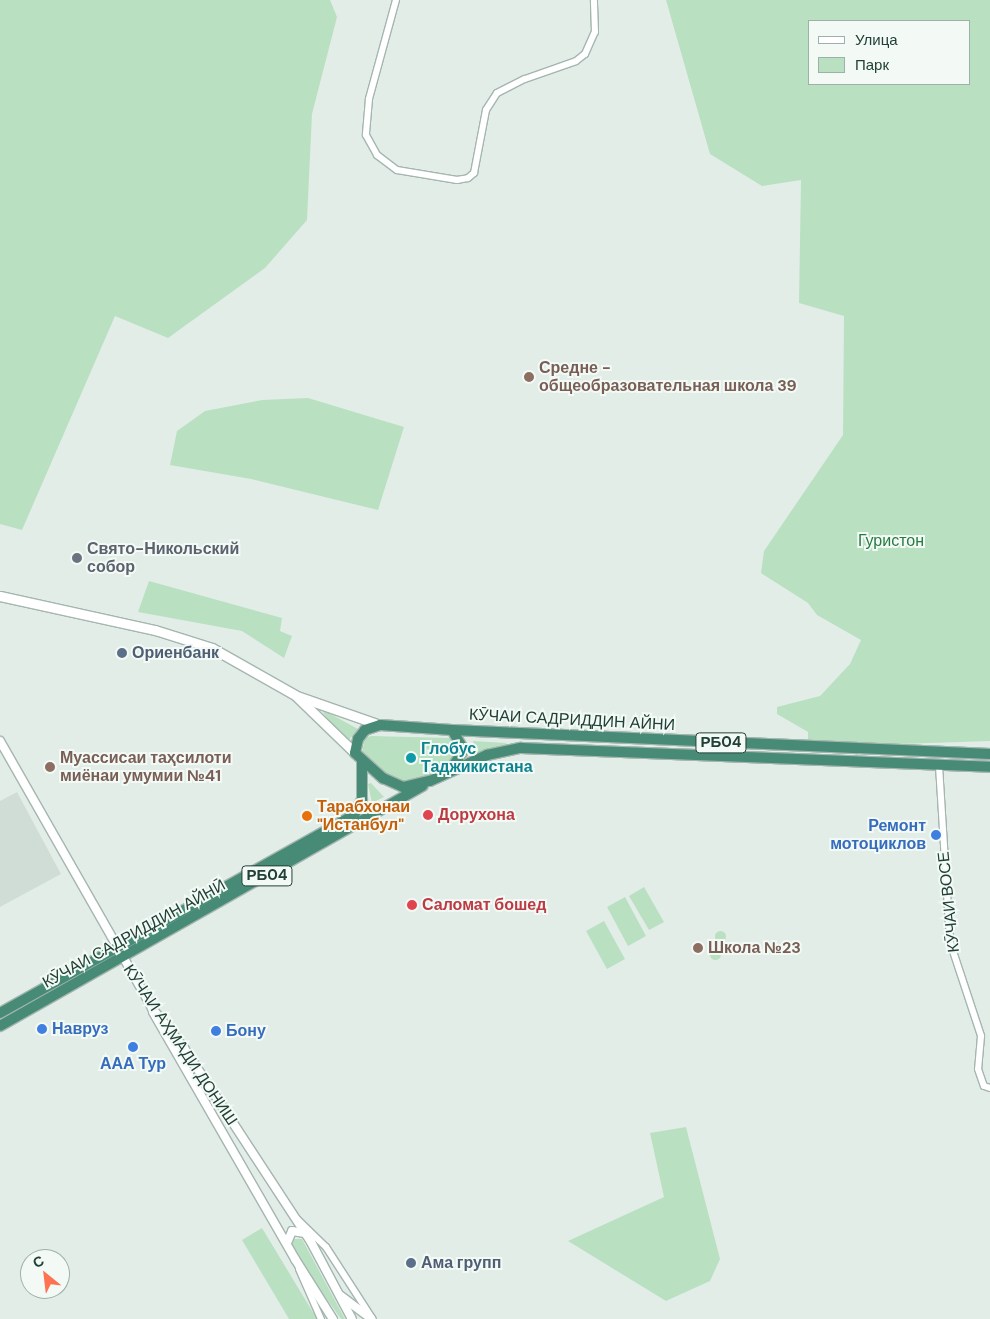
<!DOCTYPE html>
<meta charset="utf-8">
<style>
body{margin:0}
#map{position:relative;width:990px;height:1319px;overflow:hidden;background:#e2ede8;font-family:"DM Sans",sans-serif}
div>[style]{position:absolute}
.built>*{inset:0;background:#d0ddd7}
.green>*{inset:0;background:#bae0c2}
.round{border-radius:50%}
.roads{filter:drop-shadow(1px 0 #a4b6af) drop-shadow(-1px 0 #a4b6af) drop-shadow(0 1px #a4b6af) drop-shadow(0 -1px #a4b6af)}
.minor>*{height:6px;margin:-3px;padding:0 3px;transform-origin:3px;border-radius:3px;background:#fff}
.tertiary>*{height:8px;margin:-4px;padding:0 4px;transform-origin:4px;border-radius:4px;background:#fff}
.secondary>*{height:9px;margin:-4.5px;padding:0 4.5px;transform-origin:4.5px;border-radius:4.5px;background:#fff}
.trunk>*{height:10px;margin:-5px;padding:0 5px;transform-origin:5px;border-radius:5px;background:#478a76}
.dots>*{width:14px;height:14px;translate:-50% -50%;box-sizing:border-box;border:2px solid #f3faf6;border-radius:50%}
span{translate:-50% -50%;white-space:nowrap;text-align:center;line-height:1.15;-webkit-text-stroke:4px #f3faf6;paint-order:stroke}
.shield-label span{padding:1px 4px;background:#f3faf6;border:1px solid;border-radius:4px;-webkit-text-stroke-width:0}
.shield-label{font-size:15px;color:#214036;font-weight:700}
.education-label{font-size:16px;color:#785e54;font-weight:700}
.left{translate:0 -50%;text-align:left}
.park-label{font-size:16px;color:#287a43}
.worship-label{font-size:16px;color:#5b616d;font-weight:700}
.service-label{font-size:16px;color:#4e5e75;font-weight:700}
.street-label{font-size:16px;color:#214036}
.culture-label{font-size:16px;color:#0d838f;font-weight:700}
.food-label{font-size:16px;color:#c56008;font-weight:700}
.health-label{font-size:16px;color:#be3a42;font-weight:700}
.shop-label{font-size:16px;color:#366cbe;font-weight:700}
.right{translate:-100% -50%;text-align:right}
.legend{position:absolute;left:808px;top:20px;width:162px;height:65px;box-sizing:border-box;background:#f3faf6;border:1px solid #9fb0a9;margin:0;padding:6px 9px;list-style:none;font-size:15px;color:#214036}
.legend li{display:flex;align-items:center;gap:10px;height:25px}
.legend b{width:25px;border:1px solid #9fb0a9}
.north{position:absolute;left:20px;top:1249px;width:50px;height:50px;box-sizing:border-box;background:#f3faf6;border:1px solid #9fb0a9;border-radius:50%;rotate:331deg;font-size:14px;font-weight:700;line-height:20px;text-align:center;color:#214036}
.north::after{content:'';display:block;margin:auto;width:18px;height:22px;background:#fc7252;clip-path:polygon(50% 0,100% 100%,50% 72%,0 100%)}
</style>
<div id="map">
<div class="built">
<i style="clip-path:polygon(17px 792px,61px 874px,0 907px,0 801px)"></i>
</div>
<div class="green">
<i style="clip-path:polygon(0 0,330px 0,337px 17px,312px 114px,307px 220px,265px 268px,168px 338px,115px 316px,22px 530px,0 524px)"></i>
<i style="clip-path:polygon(evenodd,666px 0,990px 0,990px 741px,808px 747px,808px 732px,777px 714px,777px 707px,820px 696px,850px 664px,861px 640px,817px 615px,808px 603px,761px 573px,764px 551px,843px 435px,844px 316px,799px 303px,801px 180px,762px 186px,710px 154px,666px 0,809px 21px,969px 21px,969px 84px,809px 84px,809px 21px)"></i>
<i style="clip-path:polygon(308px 398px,404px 427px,378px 510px,251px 479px,170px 465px,177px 431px,205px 411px,262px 400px)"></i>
<i style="clip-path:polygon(149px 581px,282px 618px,280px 631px,292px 636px,284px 658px,242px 631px,138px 612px)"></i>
<i style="clip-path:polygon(325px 711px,358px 729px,348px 741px,323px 713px)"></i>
<i style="clip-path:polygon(371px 736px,450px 738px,455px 746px,456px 761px,409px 784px,390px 780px,362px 753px,365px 738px)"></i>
<i style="clip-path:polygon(473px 741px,506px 743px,507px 746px,475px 755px)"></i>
<i style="clip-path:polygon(371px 783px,384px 797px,372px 803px,368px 784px)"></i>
<i style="clip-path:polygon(644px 887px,664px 922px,649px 930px,629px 896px)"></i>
<i style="clip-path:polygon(625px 897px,646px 936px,628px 946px,607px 907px)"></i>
<i style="clip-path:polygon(604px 921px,625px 959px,607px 969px,586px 931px)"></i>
<i class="round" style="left:714.5px;top:930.5px;width:11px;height:11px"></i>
<i class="round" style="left:720px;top:942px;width:12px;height:12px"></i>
<i class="round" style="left:709.5px;top:948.5px;width:11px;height:11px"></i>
<i style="clip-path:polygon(686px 1127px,720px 1259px,710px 1281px,666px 1301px,568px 1241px,664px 1197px,650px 1133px)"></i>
<i style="clip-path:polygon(262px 1228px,317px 1319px,289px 1319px,242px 1240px)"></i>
<i style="clip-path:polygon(294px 1239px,302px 1239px,345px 1319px,341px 1319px,296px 1256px,290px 1243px)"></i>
</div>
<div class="roads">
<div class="minor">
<i style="left:396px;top:0;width:103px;rotate:105.3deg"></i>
<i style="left:369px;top:99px;width:36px;rotate:95deg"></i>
<i style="left:366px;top:135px;width:23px;rotate:61deg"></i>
<i style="left:377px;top:155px;width:25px;rotate:37deg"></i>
<i style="left:397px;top:170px;width:61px;rotate:9.5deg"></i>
<i style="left:457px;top:180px;width:11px;rotate:-10deg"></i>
<i style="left:468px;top:178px;width:8px;rotate:-40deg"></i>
<i style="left:474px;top:173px;width:64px;rotate:-79.2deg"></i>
<i style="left:486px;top:110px;width:20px;rotate:-57deg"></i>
<i style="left:497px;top:93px;width:31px;rotate:-27deg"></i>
<i style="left:525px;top:79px;width:54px;rotate:-19.4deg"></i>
<i style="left:576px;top:61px;width:11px;rotate:-38deg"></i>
<i style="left:585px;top:54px;width:24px;rotate:-66deg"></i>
<i style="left:595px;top:32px;width:32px;rotate:-92deg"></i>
<i style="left:939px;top:766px;width:176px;rotate:86.4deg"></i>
<i style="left:950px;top:942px;width:99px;rotate:71.7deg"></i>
<i style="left:981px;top:1036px;width:33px;rotate:95deg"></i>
<i style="left:978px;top:1069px;width:18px;rotate:71deg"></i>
<i style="left:984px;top:1086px;width:6px;rotate:18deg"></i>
<i style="left:297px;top:1219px;width:40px;rotate:44deg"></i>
<i style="left:326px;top:1247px;width:85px;rotate:57.1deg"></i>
<i style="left:299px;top:1269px;width:55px;rotate:66.3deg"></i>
</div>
<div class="tertiary">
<i style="left:0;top:741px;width:307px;rotate:60.3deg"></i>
<i style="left:152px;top:1008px;width:51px;rotate:51.3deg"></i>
<i style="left:184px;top:1048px;width:232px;rotate:56.8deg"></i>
<i style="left:311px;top:1242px;width:87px;rotate:62deg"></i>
<i style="left:153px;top:1012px;width:285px;rotate:60.1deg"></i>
<i style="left:295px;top:1259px;width:71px;rotate:57.7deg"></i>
<i style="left:287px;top:1243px;width:13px;rotate:-67deg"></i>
<i style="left:292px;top:1231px;width:13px;rotate:9deg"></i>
<i style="left:341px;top:1296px;width:38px;rotate:37deg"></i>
</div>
<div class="secondary">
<i style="left:0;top:596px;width:159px;rotate:12.4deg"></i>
<i style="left:155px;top:630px;width:60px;rotate:17.5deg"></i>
<i style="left:212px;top:648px;width:95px;rotate:29.5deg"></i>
<i style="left:295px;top:695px;width:83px;rotate:44deg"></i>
<i style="left:297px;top:696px;width:88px;rotate:19.3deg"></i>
</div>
<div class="trunk">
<i style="left:452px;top:730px;width:539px;rotate:2.55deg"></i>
<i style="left:451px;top:769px;width:23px;rotate:-56deg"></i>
<i style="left:464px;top:750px;width:23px;rotate:-121deg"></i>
<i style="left:452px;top:730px;width:72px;rotate:-176deg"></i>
<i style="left:380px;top:725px;width:16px;rotate:162deg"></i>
<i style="left:365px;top:730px;width:11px;rotate:128deg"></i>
<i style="left:358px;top:739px;width:14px;rotate:102deg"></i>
<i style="left:355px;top:753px;width:38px;rotate:42deg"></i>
<i style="left:383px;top:778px;width:22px;rotate:24deg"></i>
<i style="left:403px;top:787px;width:28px;rotate:-13deg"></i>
<i style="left:430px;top:781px;width:63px;rotate:-24.5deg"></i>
<i style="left:487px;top:755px;width:35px;rotate:-12deg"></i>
<i style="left:521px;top:748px;width:469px;rotate:2.3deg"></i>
<i style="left:0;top:1013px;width:406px;rotate:-29.2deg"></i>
<i style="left:354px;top:815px;width:18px;rotate:-63deg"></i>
<i style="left:362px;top:799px;width:39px;rotate:-90deg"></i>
<i style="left:0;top:1026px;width:486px;rotate:-29.6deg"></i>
</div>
</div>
<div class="dots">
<i style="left:529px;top:377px;background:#8d6e63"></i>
<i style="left:77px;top:558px;background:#6b7280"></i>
<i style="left:122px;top:653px;background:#5c6f8a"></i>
<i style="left:411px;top:758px;background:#0f9aa8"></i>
<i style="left:50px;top:767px;background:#8d6e63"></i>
<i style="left:428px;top:815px;background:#e0444e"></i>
<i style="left:307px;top:816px;background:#e8710a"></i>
<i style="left:936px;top:835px;background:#3f7fe0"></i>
<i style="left:412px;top:905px;background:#e0444e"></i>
<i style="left:698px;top:948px;background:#8d6e63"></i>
<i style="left:42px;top:1029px;background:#3f7fe0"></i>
<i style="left:216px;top:1031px;background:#3f7fe0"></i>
<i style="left:133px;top:1047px;background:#3f7fe0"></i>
<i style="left:411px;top:1263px;background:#5c6f8a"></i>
</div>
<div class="shield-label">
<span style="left:721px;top:743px">РБ04</span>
<span style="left:267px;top:876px">РБ04</span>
</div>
<div class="education-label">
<span class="left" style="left:539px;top:377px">Средне -<br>общеобразовательная школа 39</span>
<span class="left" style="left:60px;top:767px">Муассисаи таҳсилоти<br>миёнаи умумии №41</span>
<span class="left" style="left:708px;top:948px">Школа №23</span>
</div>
<div class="park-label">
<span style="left:891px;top:541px">Гуристон</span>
</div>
<div class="worship-label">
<span class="left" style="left:87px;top:558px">Свято-Никольский<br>собор</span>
</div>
<div class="service-label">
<span class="left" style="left:132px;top:653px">Ориенбанк</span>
<span class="left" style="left:421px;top:1263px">Ама групп</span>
</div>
<div class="street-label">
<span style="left:572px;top:720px;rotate:3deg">КӮЧАИ САДРИДДИН АЙНИ</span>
<span style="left:949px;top:902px;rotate:-96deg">КӮЧАИ ВОСЕ</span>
<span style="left:134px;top:934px;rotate:-29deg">КӮЧАИ САДРИДДИН АЙНӢ</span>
<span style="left:180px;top:1045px;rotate:56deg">КӮЧАИ АҲМАДИ ДОНИШ</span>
</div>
<div class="culture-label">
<span class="left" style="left:421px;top:758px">Глобус<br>Таджикистана</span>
</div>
<div class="food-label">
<span class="left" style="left:317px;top:816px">Тарабхонаи<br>"Истанбул"</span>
</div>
<div class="health-label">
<span class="left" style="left:438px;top:815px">Дорухона</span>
<span class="left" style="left:422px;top:905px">Саломат бошед</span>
</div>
<div class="shop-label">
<span class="right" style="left:926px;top:835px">Ремонт<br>мотоциклов</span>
<span class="left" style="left:52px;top:1029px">Навруз</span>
<span class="left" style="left:226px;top:1031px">Бону</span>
<span style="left:133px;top:1064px">ААА Тур</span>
</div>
<ul class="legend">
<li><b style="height:6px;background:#fff"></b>Улица</li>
<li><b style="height:14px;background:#bae0c2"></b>Парк</li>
</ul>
<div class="north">С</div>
</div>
